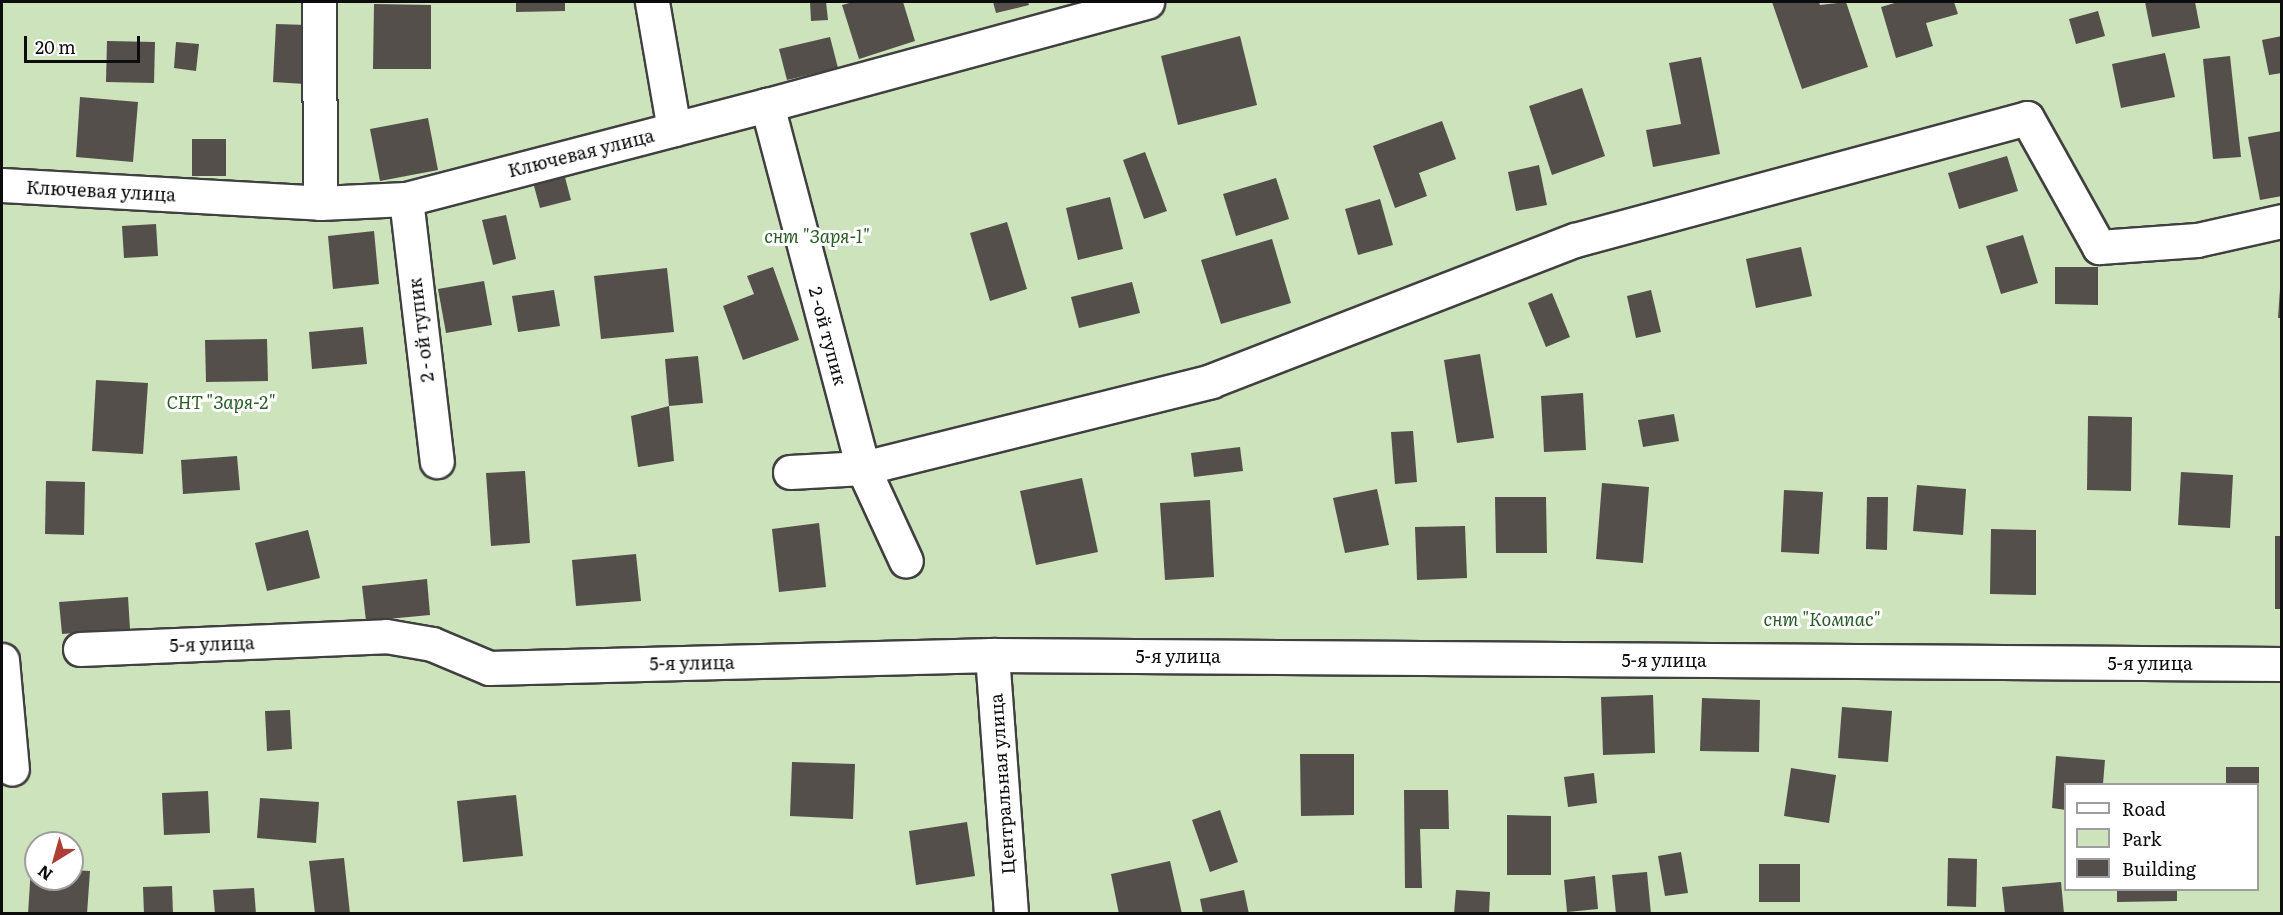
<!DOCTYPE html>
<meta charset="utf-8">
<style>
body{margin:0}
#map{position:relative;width:2283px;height:915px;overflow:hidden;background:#fdfcee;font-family:Literata,serif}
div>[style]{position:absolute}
.green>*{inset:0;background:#cce3bc}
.building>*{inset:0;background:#544f4a}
.roads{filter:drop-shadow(2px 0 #404040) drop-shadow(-2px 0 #404040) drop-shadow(0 2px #404040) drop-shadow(0 -2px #404040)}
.minor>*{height:33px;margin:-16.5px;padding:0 16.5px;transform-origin:16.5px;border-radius:16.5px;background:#fff}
span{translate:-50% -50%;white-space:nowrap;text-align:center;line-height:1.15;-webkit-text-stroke:6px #fff;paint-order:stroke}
.street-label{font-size:18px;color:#0d0d0d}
.park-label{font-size:18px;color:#2a5c25;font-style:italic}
.frame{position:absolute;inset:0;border:3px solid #0d0d0d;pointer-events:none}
.legend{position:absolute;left:2064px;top:783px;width:195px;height:108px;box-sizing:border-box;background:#fff;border:2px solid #9e9e9e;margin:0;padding:8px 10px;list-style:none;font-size:18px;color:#0d0d0d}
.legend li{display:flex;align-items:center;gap:12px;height:30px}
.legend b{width:30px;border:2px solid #9e9e9e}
.north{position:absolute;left:24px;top:831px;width:60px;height:60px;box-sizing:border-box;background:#fff;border:2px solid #9e9e9e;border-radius:50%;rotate:217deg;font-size:16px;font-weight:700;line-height:24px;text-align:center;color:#0d0d0d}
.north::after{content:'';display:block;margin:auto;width:21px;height:27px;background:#ac3e36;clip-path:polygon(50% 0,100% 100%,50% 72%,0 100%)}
.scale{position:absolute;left:24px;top:36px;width:116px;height:27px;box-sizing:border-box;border:3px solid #0d0d0d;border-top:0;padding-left:8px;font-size:18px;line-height:21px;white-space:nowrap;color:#0d0d0d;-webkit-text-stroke:4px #fff;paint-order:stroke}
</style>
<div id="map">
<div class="green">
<i style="clip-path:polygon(evenodd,2px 2px,2281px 2px,2281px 913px,2px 914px,2px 2px,2066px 784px,2258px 784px,2258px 890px,2066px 890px,2066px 784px,2px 2px,36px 843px,72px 843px,72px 879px,36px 879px,36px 843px)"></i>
</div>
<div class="building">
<i style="clip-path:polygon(516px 2px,565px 2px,565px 11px,516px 12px)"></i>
<i style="clip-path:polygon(810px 2px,826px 2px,828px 20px,811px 21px)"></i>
<i style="clip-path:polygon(853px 2px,903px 2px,915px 41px,859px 59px,842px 5px)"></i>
<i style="clip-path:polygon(993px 2px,1028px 2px,1029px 5px,996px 13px)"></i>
<i style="clip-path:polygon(1772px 2px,1819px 2px,1820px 5px,1846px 2px,1868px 67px,1802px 89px)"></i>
<i style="clip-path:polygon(1898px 2px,1954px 2px,1958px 14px,1926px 23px,1933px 46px,1896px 58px,1881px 7px)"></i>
<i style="clip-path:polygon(2145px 2px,2195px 2px,2200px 28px,2152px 37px)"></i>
<i style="clip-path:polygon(374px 4px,431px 5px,431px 69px,373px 69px)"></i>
<i style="clip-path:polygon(2098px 11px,2105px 36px,2076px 44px,2069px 19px)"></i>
<i style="clip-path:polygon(276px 24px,307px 25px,305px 84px,273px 82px)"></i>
<i style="clip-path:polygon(1240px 36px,1257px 105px,1178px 125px,1161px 56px)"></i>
<i style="clip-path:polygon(2282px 36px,2282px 73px,2269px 75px,2262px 40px)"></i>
<i style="clip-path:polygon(830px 37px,838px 68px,787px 80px,779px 49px)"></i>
<i style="clip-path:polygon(107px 41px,155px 42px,154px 83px,106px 82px)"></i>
<i style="clip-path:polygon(176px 42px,199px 44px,196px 71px,174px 68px)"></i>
<i style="clip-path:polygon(2165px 53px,2175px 97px,2121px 108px,2112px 64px)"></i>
<i style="clip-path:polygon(2230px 56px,2241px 157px,2213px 159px,2203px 59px)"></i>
<i style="clip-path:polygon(1701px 57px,1720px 154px,1653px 167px,1646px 130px,1681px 124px,1669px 63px)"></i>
<i style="clip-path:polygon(1582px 88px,1605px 156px,1552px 175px,1529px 106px)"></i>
<i style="clip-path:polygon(80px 97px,138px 102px,133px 162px,76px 157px)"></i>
<i style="clip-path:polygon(428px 118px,438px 170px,380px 181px,370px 129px)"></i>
<i style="clip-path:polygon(1442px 121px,1456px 159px,1419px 173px,1427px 196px,1395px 208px,1373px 146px)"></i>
<i style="clip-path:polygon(2282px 131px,2282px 196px,2260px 200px,2248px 137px)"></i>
<i style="clip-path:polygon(192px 139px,226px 139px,226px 176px,192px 176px)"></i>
<i style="clip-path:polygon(1145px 152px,1167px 211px,1144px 219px,1123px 160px)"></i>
<i style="clip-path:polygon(2007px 156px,2018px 191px,1959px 209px,1948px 173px)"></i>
<i style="clip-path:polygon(1539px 165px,1547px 205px,1516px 211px,1508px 172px)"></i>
<i style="clip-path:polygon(562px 166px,571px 200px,540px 208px,531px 175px)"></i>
<i style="clip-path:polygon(1276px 178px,1289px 219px,1236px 236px,1223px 194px)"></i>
<i style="clip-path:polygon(1110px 197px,1123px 249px,1078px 260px,1066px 208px)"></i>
<i style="clip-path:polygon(1380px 199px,1393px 245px,1358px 255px,1345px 209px)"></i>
<i style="clip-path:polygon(506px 215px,516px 259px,493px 265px,482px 220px)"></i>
<i style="clip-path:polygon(1007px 222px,1027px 289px,990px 301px,970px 233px)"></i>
<i style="clip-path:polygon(156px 224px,158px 256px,124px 258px,122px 226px)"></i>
<i style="clip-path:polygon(374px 231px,379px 284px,333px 289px,328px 236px)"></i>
<i style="clip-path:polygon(2023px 235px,2038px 283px,2001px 294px,1986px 246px)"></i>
<i style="clip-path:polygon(1272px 239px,1291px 303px,1221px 324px,1201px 260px)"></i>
<i style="clip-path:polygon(1801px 247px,1812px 296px,1756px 308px,1746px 259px)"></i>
<i style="clip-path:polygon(773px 267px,799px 340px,743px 360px,723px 306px,754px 294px,747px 276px)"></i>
<i style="clip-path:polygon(2055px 267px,2098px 267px,2098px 305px,2055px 304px)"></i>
<i style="clip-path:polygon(667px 268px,674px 332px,601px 339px,594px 276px)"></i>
<i style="clip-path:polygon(484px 281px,492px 325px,446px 333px,438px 289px)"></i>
<i style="clip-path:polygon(1132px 282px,1140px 313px,1079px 328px,1071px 297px)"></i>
<i style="clip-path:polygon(2280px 289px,2282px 289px,2282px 318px,2278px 318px)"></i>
<i style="clip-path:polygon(554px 290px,560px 326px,518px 332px,512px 296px)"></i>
<i style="clip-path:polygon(1651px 290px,1661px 332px,1636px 338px,1627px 296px)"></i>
<i style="clip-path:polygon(1552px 293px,1570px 337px,1546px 347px,1528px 303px)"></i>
<i style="clip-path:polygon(363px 327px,367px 364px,312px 369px,309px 332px)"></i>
<i style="clip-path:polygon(267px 339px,268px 381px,206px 382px,205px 340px)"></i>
<i style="clip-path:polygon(1480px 354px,1494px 438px,1457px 443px,1444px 360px)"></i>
<i style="clip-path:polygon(698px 356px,703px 403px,669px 406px,674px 461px,638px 467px,631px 416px,669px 406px,665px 359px)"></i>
<i style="clip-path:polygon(96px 380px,148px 383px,143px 454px,92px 451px)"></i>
<i style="clip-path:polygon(1583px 393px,1586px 450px,1544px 452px,1541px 396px)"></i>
<i style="clip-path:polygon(1674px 414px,1679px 441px,1643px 447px,1638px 420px)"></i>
<i style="clip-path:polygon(2088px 416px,2132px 417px,2131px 491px,2087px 490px)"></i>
<i style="clip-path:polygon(1413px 431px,1417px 482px,1395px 484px,1391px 432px)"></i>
<i style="clip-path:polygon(1240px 447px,1243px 471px,1194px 477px,1191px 453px)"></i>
<i style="clip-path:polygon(237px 456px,240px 490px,183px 494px,181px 460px)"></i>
<i style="clip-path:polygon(525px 471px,530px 543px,491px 546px,486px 473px)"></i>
<i style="clip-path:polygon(2181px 472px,2233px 475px,2230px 528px,2178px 525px)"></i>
<i style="clip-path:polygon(1082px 478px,1098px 552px,1036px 565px,1020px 491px)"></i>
<i style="clip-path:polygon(46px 481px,85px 482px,84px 535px,45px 534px)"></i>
<i style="clip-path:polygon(1602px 483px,1649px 487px,1643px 563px,1596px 559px)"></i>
<i style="clip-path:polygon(1917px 485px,1966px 489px,1963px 535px,1913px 531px)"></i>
<i style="clip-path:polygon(1377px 489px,1389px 545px,1345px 553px,1333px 498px)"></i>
<i style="clip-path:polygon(1784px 490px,1823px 492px,1819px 554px,1781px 552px)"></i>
<i style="clip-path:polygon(1495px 497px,1546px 497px,1547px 553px,1496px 553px)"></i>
<i style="clip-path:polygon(1867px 497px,1888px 497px,1887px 550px,1866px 549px)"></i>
<i style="clip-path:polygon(1210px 500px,1214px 577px,1165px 580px,1160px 503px)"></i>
<i style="clip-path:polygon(819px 523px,826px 587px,779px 592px,772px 529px)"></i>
<i style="clip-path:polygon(1465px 526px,1467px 578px,1417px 580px,1415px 527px)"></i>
<i style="clip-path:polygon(1991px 529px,2036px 530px,2036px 595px,1990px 594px)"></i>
<i style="clip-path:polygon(308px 530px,320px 578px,267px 591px,255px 543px)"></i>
<i style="clip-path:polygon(2275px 536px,2282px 536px,2282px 609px,2275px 609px)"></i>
<i style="clip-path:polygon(636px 554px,641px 601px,576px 606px,572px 560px)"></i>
<i style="clip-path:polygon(427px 579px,430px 615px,366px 621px,362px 586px)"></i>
<i style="clip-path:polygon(128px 597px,130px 629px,62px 634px,59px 602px)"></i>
<i style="clip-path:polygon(1653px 695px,1655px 753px,1603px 755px,1601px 697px)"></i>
<i style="clip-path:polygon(1702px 698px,1760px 700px,1759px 752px,1700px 751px)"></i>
<i style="clip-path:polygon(1842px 707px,1892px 711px,1888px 762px,1838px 758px)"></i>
<i style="clip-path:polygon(290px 710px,292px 749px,267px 751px,265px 711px)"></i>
<i style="clip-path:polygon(1300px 754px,1354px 754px,1354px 815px,1301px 816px)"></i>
<i style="clip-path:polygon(2056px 756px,2105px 760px,2103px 784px,2066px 784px,2066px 810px,2052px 808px)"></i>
<i style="clip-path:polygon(792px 762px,855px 764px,853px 819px,790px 816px)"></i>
<i style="clip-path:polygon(2226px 767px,2259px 767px,2259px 784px,2226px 784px)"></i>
<i style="clip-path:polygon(1791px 768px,1836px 775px,1829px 823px,1784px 816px)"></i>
<i style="clip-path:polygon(1594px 773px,1597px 803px,1568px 807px,1564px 777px)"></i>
<i style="clip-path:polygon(1404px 790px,1448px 790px,1449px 829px,1420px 829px,1422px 888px,1405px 888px)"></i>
<i style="clip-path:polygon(208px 791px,210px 833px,164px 835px,162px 793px)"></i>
<i style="clip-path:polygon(516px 795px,523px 856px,463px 862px,457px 801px)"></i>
<i style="clip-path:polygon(260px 798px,319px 802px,316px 843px,257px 838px)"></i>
<i style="clip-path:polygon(1220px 810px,1238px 862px,1210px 872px,1192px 820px)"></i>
<i style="clip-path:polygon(1507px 815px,1551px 816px,1551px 875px,1507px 875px)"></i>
<i style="clip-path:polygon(967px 822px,975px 876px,916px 885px,909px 831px)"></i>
<i style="clip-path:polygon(1681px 852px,1688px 893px,1665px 896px,1658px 856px)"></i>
<i style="clip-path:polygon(344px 858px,350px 914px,315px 914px,309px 861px)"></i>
<i style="clip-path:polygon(1948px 858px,1977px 859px,1976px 907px,1947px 906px)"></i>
<i style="clip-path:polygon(1170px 861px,1182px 914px,1119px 914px,1111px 874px)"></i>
<i style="clip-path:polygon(1759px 864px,1800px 864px,1800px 902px,1759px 902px)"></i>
<i style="clip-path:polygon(31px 867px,36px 867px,36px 879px,72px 879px,72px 870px,90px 871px,87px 914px,28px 914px)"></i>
<i style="clip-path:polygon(1647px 872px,1651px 914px,1616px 914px,1612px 875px)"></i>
<i style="clip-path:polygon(1595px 876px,1598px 909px,1567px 912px,1564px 880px)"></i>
<i style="clip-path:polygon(2061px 882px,2064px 914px,2005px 914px,2002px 887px)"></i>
<i style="clip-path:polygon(172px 886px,173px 914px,144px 914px,143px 887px)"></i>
<i style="clip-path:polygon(254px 888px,256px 914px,215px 914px,213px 890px)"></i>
<i style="clip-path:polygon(1244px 890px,1249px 914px,1203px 914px,1200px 899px)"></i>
<i style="clip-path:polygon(1456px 890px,1490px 892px,1489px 914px,1454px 914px)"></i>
<i style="clip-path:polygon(2117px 890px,2177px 890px,2177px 901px,2117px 902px)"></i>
</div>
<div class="roads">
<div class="minor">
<i style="left:319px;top:2px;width:201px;rotate:89.7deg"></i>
<i style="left:652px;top:2px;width:129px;rotate:80.2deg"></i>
<i style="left:767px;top:105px;width:375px;rotate:75.2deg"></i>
<i style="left:863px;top:468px;width:102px;rotate:65.2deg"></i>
<i style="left:2px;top:185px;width:319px;rotate:3.2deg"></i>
<i style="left:320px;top:203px;width:86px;rotate:-2.7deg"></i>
<i style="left:406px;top:199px;width:373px;rotate:-14.6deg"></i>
<i style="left:767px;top:105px;width:394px;rotate:-15.2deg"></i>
<i style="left:406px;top:199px;width:264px;rotate:83.3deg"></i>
<i style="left:790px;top:472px;width:73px;rotate:-3.1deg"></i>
<i style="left:863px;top:468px;width:359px;rotate:-14deg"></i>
<i style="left:1211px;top:381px;width:390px;rotate:-21.2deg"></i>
<i style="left:1575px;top:240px;width:468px;rotate:-15.1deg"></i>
<i style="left:2027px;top:118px;width:148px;rotate:60.8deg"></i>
<i style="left:2099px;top:247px;width:98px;rotate:-4.1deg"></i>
<i style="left:2197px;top:240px;width:87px;rotate:-12.6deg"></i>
<i style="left:80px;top:649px;width:306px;rotate:-2.4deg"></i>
<i style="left:386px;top:636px;width:47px;rotate:9.9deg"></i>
<i style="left:432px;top:644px;width:62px;rotate:22.8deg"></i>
<i style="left:489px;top:668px;width:503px;rotate:-1.48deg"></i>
<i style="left:992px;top:655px;width:1290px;rotate:0.4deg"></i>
<i style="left:992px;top:655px;width:260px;rotate:85.8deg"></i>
<i style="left:2px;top:660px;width:109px;rotate:84.8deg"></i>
</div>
</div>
<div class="street-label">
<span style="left:581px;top:153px;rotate:-14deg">Ключевая улица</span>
<span style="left:101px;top:191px;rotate:3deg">Ключевая улица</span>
<span style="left:421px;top:330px;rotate:-97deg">2 - ой тупик</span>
<span style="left:828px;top:336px;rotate:75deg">2 -ой тупик</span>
<span style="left:212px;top:644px;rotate:-2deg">5-я улица</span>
<span style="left:1178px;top:656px">5-я улица</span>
<span style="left:1664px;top:660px">5-я улица</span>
<span style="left:692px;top:663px;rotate:-1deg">5-я улица</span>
<span style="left:2150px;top:663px">5-я улица</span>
<span style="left:1002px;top:784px;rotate:-94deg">Центральная улица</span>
</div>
<div class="park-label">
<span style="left:817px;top:236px">снт "Заря-1"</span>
<span style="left:221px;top:402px">СНТ "Заря-2"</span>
<span style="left:1822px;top:619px">снт "Компас"</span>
</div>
<div class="frame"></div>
<ul class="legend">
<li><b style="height:8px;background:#fff"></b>Road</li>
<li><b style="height:16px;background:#cce3bc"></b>Park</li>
<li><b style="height:16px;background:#544f4a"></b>Building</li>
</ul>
<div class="north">N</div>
<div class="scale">20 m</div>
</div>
